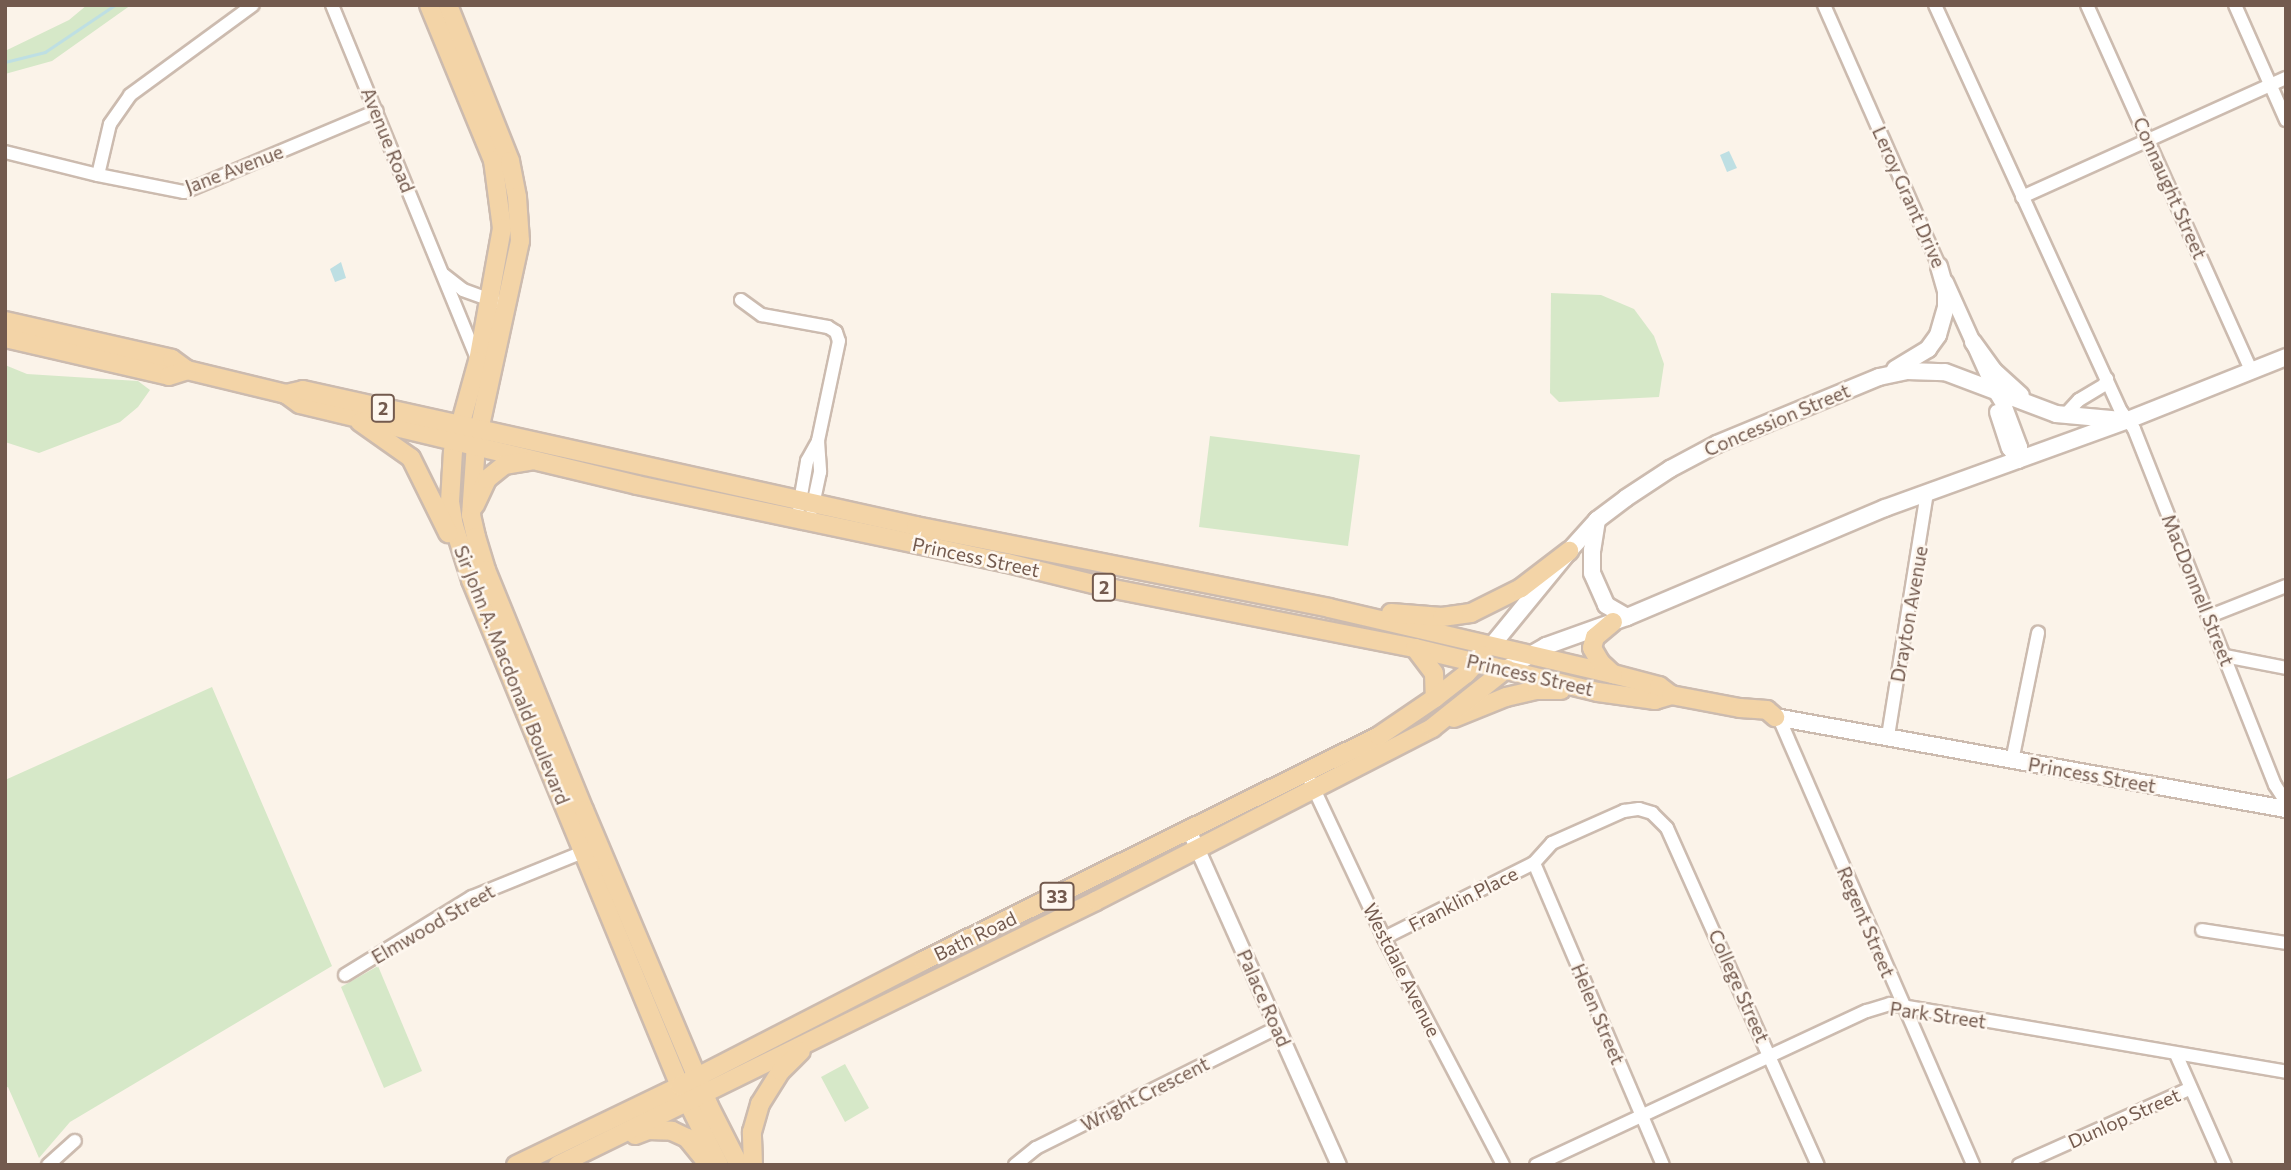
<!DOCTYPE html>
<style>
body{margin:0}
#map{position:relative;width:2291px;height:1170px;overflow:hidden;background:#fbf3e9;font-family:Commissioner,sans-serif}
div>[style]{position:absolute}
.green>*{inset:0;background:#d6e8c8}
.water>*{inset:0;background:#bedfe3}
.stream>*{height:2.5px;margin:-1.25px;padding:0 1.25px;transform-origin:1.25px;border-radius:1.25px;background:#bedfe3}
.roads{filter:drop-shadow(2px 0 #ccbbaf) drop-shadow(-2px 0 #ccbbaf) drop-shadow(0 2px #ccbbaf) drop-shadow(0 -2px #ccbbaf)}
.minor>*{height:12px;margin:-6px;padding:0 6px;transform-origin:6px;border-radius:6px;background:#fff}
.tertiary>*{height:14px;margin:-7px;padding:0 7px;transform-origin:7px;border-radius:7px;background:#fff}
.secondary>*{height:16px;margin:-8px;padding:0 8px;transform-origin:8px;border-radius:8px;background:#fff}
.primary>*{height:18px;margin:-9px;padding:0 9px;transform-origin:9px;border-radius:9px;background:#f3d4a7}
span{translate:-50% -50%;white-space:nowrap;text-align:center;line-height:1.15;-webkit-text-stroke:5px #fef7ef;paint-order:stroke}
.shield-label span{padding:2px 5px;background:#fef7ef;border:2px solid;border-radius:5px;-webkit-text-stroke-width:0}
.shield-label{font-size:18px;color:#735a4e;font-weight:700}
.street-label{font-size:19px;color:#735a4e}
.frame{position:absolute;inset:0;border:7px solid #735a4e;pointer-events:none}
</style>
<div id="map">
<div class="green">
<i style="clip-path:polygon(87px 5px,131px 5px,52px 61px,5px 74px,5px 51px,69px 20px)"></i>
<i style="clip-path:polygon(1551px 293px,1601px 295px,1634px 309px,1654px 336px,1664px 364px,1659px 397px,1559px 402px,1550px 393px)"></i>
<i style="clip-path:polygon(5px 365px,27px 374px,138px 381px,150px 390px,138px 407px,120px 422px,39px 453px,5px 442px)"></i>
<i style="clip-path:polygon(1210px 436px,1360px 455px,1348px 546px,1199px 527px)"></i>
<i style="clip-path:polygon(212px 687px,332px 966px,70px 1122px,39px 1158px,8px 1087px,5px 1088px,5px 780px)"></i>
<i style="clip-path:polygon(378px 966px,422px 1071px,384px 1088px,341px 987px)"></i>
<i style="clip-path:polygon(845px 1064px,869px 1108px,845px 1122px,821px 1077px)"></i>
</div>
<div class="water">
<i style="clip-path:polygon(1729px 151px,1737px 168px,1727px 172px,1720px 155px)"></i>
<i style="clip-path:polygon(341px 262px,346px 278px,335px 282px,330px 269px)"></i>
</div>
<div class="stream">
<i style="left:5px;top:62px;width:41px;rotate:-14deg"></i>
<i style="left:45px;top:52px;width:84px;rotate:-33.9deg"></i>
</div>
<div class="roads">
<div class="minor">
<i style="left:332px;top:5px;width:385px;rotate:67.7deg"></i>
<i style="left:1824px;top:5px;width:285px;rotate:66.2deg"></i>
<i style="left:1935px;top:5px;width:447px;rotate:65.4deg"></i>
<i style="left:2121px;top:411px;width:22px;rotate:54deg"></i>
<i style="left:2134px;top:429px;width:383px;rotate:68.4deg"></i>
<i style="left:2275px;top:785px;width:20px;rotate:57deg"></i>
<i style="left:2087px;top:5px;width:402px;rotate:65.8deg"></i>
<i style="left:2235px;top:5px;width:126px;rotate:66.1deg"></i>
<i style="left:5px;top:152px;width:96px;rotate:13.9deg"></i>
<i style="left:98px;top:175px;width:88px;rotate:11.2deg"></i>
<i style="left:184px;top:192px;width:209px;rotate:-22.8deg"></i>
<i style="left:98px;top:175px;width:52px;rotate:-76.8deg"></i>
<i style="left:110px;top:124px;width:35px;rotate:-55deg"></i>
<i style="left:130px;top:95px;width:152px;rotate:-36.2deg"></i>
<i style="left:2022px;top:197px;width:290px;rotate:-24.3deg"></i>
<i style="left:444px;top:275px;width:24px;rotate:38deg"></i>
<i style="left:463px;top:290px;width:35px;rotate:20deg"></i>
<i style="left:741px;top:300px;width:26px;rotate:36deg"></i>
<i style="left:762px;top:315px;width:67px;rotate:10.3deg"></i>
<i style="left:828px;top:327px;width:9px;rotate:32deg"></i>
<i style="left:836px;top:332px;width:9px;rotate:72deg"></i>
<i style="left:839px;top:341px;width:102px;rotate:101.9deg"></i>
<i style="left:818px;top:441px;width:31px;rotate:86deg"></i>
<i style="left:820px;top:472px;width:38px;rotate:102deg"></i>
<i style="left:2064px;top:416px;width:22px;rotate:-47deg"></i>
<i style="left:2079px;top:400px;width:29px;rotate:-31deg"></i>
<i style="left:2104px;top:385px;width:7px;rotate:-63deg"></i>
<i style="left:799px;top:507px;width:47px;rotate:-80.1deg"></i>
<i style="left:807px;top:461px;width:23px;rotate:-61deg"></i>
<i style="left:2210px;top:616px;width:82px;rotate:-21.5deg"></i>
<i style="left:2225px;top:656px;width:62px;rotate:11.1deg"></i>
<i style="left:1779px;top:718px;width:487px;rotate:66.5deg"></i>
<i style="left:1888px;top:736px;width:247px;rotate:-80.9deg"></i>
<i style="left:2012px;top:761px;width:131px;rotate:-78.5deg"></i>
<i style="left:1306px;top:772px;width:183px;rotate:64.8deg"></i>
<i style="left:1384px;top:938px;width:256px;rotate:62.3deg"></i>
<i style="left:1534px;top:863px;width:328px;rotate:66.9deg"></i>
<i style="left:2202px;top:930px;width:85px;rotate:8.8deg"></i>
<i style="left:1384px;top:938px;width:168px;rotate:-26.6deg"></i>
<i style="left:1534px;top:863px;width:27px;rotate:-48deg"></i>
<i style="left:1552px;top:843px;width:79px;rotate:-24deg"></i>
<i style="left:1624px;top:811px;width:15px;rotate:-8deg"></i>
<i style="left:1639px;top:809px;width:14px;rotate:17deg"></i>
<i style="left:1652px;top:813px;width:21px;rotate:45deg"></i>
<i style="left:1667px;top:828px;width:369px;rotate:65.9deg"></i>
<i style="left:345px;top:975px;width:149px;rotate:-31.6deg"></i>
<i style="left:472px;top:897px;width:127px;rotate:-22.1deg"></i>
<i style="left:2176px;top:1054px;width:121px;rotate:66.2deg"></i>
<i style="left:48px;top:1165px;width:36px;rotate:-42deg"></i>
<i style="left:1015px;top:1165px;width:27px;rotate:-39deg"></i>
<i style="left:1036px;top:1148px;width:269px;rotate:-26.5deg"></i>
<i style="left:1536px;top:1165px;width:365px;rotate:-25deg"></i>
<i style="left:1867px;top:1011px;width:24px;rotate:-17deg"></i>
<i style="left:1890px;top:1004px;width:402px;rotate:9.7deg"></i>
<i style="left:2019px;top:1165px;width:188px;rotate:-24.1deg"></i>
</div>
<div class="tertiary">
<i style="left:1946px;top:282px;width:117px;rotate:65.8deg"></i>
<i style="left:1994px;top:389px;width:21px;rotate:59deg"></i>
<i style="left:2005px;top:407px;width:43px;rotate:69.4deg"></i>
<i style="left:2020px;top:447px;width:14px;rotate:98deg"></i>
<i style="left:1997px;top:412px;width:38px;rotate:72deg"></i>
<i style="left:2009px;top:448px;width:16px;rotate:55deg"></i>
<i style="left:1189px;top:830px;width:367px;rotate:65.9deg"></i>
</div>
<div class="secondary">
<i style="left:1973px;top:342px;width:36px;rotate:54deg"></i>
<i style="left:1994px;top:371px;width:36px;rotate:42deg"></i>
<i style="left:1895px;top:369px;width:39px;rotate:-31deg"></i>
<i style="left:1928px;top:349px;width:17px;rotate:-54deg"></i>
<i style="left:1938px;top:335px;width:29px;rotate:-74deg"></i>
<i style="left:1946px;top:307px;width:16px;rotate:-90deg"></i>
<i style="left:1946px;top:291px;width:26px;rotate:-106deg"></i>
<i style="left:1597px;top:520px;width:30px;rotate:99deg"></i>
<i style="left:1592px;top:550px;width:23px;rotate:90deg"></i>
<i style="left:1592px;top:573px;width:35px;rotate:66deg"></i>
<i style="left:1606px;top:605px;width:24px;rotate:30deg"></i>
<i style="left:1493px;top:644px;width:120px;rotate:-50.7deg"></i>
<i style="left:1569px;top:551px;width:42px;rotate:-47.9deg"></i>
<i style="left:1597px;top:520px;width:36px;rotate:-37deg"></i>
<i style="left:1626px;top:498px;width:53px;rotate:-33.4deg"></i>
<i style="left:1670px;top:469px;width:53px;rotate:-28deg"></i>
<i style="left:1717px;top:444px;width:175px;rotate:-22.5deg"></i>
<i style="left:1879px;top:377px;width:29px;rotate:-12deg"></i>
<i style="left:1907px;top:371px;width:38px;rotate:2deg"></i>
<i style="left:1945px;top:372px;width:119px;rotate:20.7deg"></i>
<i style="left:2056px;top:414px;width:66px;rotate:5.2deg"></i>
<i style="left:1506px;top:669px;width:46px;rotate:-29.9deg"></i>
<i style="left:1546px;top:646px;width:86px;rotate:-19.7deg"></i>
<i style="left:1627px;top:617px;width:280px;rotate:-22.9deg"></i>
<i style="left:1885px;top:508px;width:258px;rotate:-19.9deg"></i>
<i style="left:2128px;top:420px;width:170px;rotate:-21.7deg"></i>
<i style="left:1775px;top:717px;width:519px;rotate:10.21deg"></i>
</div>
<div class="primary">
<i style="left:429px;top:5px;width:168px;rotate:67.6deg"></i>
<i style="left:493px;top:160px;width:69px;rotate:82.5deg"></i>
<i style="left:502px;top:228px;width:135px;rotate:100.2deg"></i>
<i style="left:478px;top:361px;width:93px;rotate:105.5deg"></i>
<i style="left:453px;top:451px;width:51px;rotate:93.4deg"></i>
<i style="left:450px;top:502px;width:24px;rotate:81deg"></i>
<i style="left:454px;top:526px;width:57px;rotate:72.5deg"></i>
<i style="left:471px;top:580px;width:547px;rotate:67.56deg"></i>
<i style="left:680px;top:1086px;width:88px;rotate:63.7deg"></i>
<i style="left:448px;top:5px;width:168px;rotate:68.3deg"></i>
<i style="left:510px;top:161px;width:37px;rotate:79deg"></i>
<i style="left:517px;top:197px;width:44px;rotate:86.1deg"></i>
<i style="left:520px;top:241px;width:208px;rotate:102.2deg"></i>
<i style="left:476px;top:444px;width:71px;rotate:94deg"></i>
<i style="left:471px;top:515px;width:23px;rotate:77deg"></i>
<i style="left:476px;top:537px;width:34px;rotate:73deg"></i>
<i style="left:486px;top:570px;width:259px;rotate:67.8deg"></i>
<i style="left:584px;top:810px;width:321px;rotate:67.1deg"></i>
<i style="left:709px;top:1106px;width:66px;rotate:63deg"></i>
<i style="left:5px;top:321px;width:171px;rotate:12.8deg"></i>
<i style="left:172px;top:359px;width:19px;rotate:36deg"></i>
<i style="left:187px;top:370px;width:102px;rotate:13.6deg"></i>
<i style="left:286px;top:394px;width:17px;rotate:36deg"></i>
<i style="left:300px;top:404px;width:347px;rotate:13.5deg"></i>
<i style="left:637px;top:485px;width:378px;rotate:11.9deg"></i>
<i style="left:1007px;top:563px;width:110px;rotate:13.7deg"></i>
<i style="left:1114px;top:589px;width:307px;rotate:11.1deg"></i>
<i style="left:1415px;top:648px;width:188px;rotate:13.5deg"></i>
<i style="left:1598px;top:692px;width:58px;rotate:8deg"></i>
<i style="left:1655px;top:700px;width:17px;rotate:-17deg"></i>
<i style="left:5px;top:338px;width:168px;rotate:13deg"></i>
<i style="left:169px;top:376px;width:19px;rotate:-18deg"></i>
<i style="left:286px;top:394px;width:17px;rotate:-13deg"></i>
<i style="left:303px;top:390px;width:628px;rotate:12.51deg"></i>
<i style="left:916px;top:526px;width:421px;rotate:11.2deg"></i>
<i style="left:1329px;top:608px;width:292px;rotate:13.1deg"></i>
<i style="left:1613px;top:674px;width:48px;rotate:14.6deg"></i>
<i style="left:1659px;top:686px;width:15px;rotate:37deg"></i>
<i style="left:1671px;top:695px;width:70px;rotate:10.7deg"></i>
<i style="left:1740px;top:708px;width:27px;rotate:4deg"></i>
<i style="left:1767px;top:710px;width:11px;rotate:41deg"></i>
<i style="left:360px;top:422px;width:62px;rotate:35.2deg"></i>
<i style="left:411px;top:458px;width:84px;rotate:63.7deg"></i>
<i style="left:475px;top:505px;width:29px;rotate:-65deg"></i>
<i style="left:487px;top:479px;width:22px;rotate:-39deg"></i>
<i style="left:504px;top:465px;width:26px;rotate:-9deg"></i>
<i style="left:1391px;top:613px;width:51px;rotate:4.5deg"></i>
<i style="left:1442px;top:617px;width:29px;rotate:-8deg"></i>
<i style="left:1471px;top:613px;width:56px;rotate:-26.6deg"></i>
<i style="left:1521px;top:588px;width:61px;rotate:-37.6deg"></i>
<i style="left:1613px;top:622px;width:23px;rotate:140deg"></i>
<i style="left:1595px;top:637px;width:11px;rotate:105deg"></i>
<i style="left:1592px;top:648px;width:16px;rotate:60deg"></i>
<i style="left:1600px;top:662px;width:18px;rotate:43deg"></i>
<i style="left:1415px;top:648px;width:31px;rotate:53deg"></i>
<i style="left:1434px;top:673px;width:25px;rotate:88deg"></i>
<i style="left:1454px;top:718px;width:56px;rotate:-22deg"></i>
<i style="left:1506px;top:697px;width:32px;rotate:-13deg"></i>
<i style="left:1537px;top:690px;width:24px"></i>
<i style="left:635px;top:1135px;width:14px;rotate:-21deg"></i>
<i style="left:648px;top:1130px;width:24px;rotate:2deg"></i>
<i style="left:672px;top:1131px;width:17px;rotate:25deg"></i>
<i style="left:687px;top:1138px;width:35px;rotate:51deg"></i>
<i style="left:516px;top:1165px;width:182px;rotate:-25.7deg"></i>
<i style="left:680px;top:1086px;width:273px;rotate:-27.2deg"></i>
<i style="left:923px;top:961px;width:508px;rotate:-26.26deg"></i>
<i style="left:1379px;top:736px;width:68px;rotate:-34.2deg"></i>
<i style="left:1435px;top:698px;width:39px;rotate:-38deg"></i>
<i style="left:1466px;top:674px;width:25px;rotate:-48deg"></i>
<i style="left:558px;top:1165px;width:599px;rotate:-26.14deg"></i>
<i style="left:1096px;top:901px;width:378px;rotate:-27.2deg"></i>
<i style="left:1432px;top:728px;width:95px;rotate:-38.6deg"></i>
<i style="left:753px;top:1165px;width:33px;rotate:-92deg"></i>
<i style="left:752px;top:1132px;width:29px;rotate:-74deg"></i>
<i style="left:760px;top:1104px;width:39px;rotate:-58deg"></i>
<i style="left:781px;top:1071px;width:28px;rotate:-45deg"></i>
</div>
</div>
<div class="shield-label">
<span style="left:383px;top:408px">2</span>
<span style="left:1104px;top:587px">2</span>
<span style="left:1057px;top:896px">33</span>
</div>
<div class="street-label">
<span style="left:388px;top:140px;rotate:68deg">Avenue Road</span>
<span style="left:234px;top:169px;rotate:-21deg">Jane Avenue</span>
<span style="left:2170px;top:188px;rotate:66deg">Connaught Street</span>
<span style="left:1909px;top:197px;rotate:66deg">Leroy Grant Drive</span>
<span style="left:1777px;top:420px;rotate:-23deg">Concession Street</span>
<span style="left:976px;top:557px;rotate:12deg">Princess Street</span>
<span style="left:2198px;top:590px;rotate:68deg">MacDonnell Street</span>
<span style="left:1909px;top:614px;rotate:-80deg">Drayton Avenue</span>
<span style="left:512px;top:675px;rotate:68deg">Sir John A. Macdonald Boulevard</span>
<span style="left:1530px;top:675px;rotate:13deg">Princess Street</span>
<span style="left:2092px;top:775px;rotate:10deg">Princess Street</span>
<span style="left:1463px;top:899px;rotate:-27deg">Franklin Place</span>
<span style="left:1866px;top:922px;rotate:67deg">Regent Street</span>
<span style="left:433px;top:924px;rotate:-30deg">Elmwood Street</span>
<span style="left:975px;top:936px;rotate:-26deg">Bath Road</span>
<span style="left:1402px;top:970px;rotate:63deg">Westdale Avenue</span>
<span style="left:1739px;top:986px;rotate:66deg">College Street</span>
<span style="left:1264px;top:998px;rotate:66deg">Palace Road</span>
<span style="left:1598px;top:1014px;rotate:67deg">Helen Street</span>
<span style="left:1938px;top:1015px;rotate:8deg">Park Street</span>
<span style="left:1145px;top:1094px;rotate:-27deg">Wright Crescent</span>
<span style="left:2124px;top:1118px;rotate:-24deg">Dunlop Street</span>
</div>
<div class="frame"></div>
</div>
